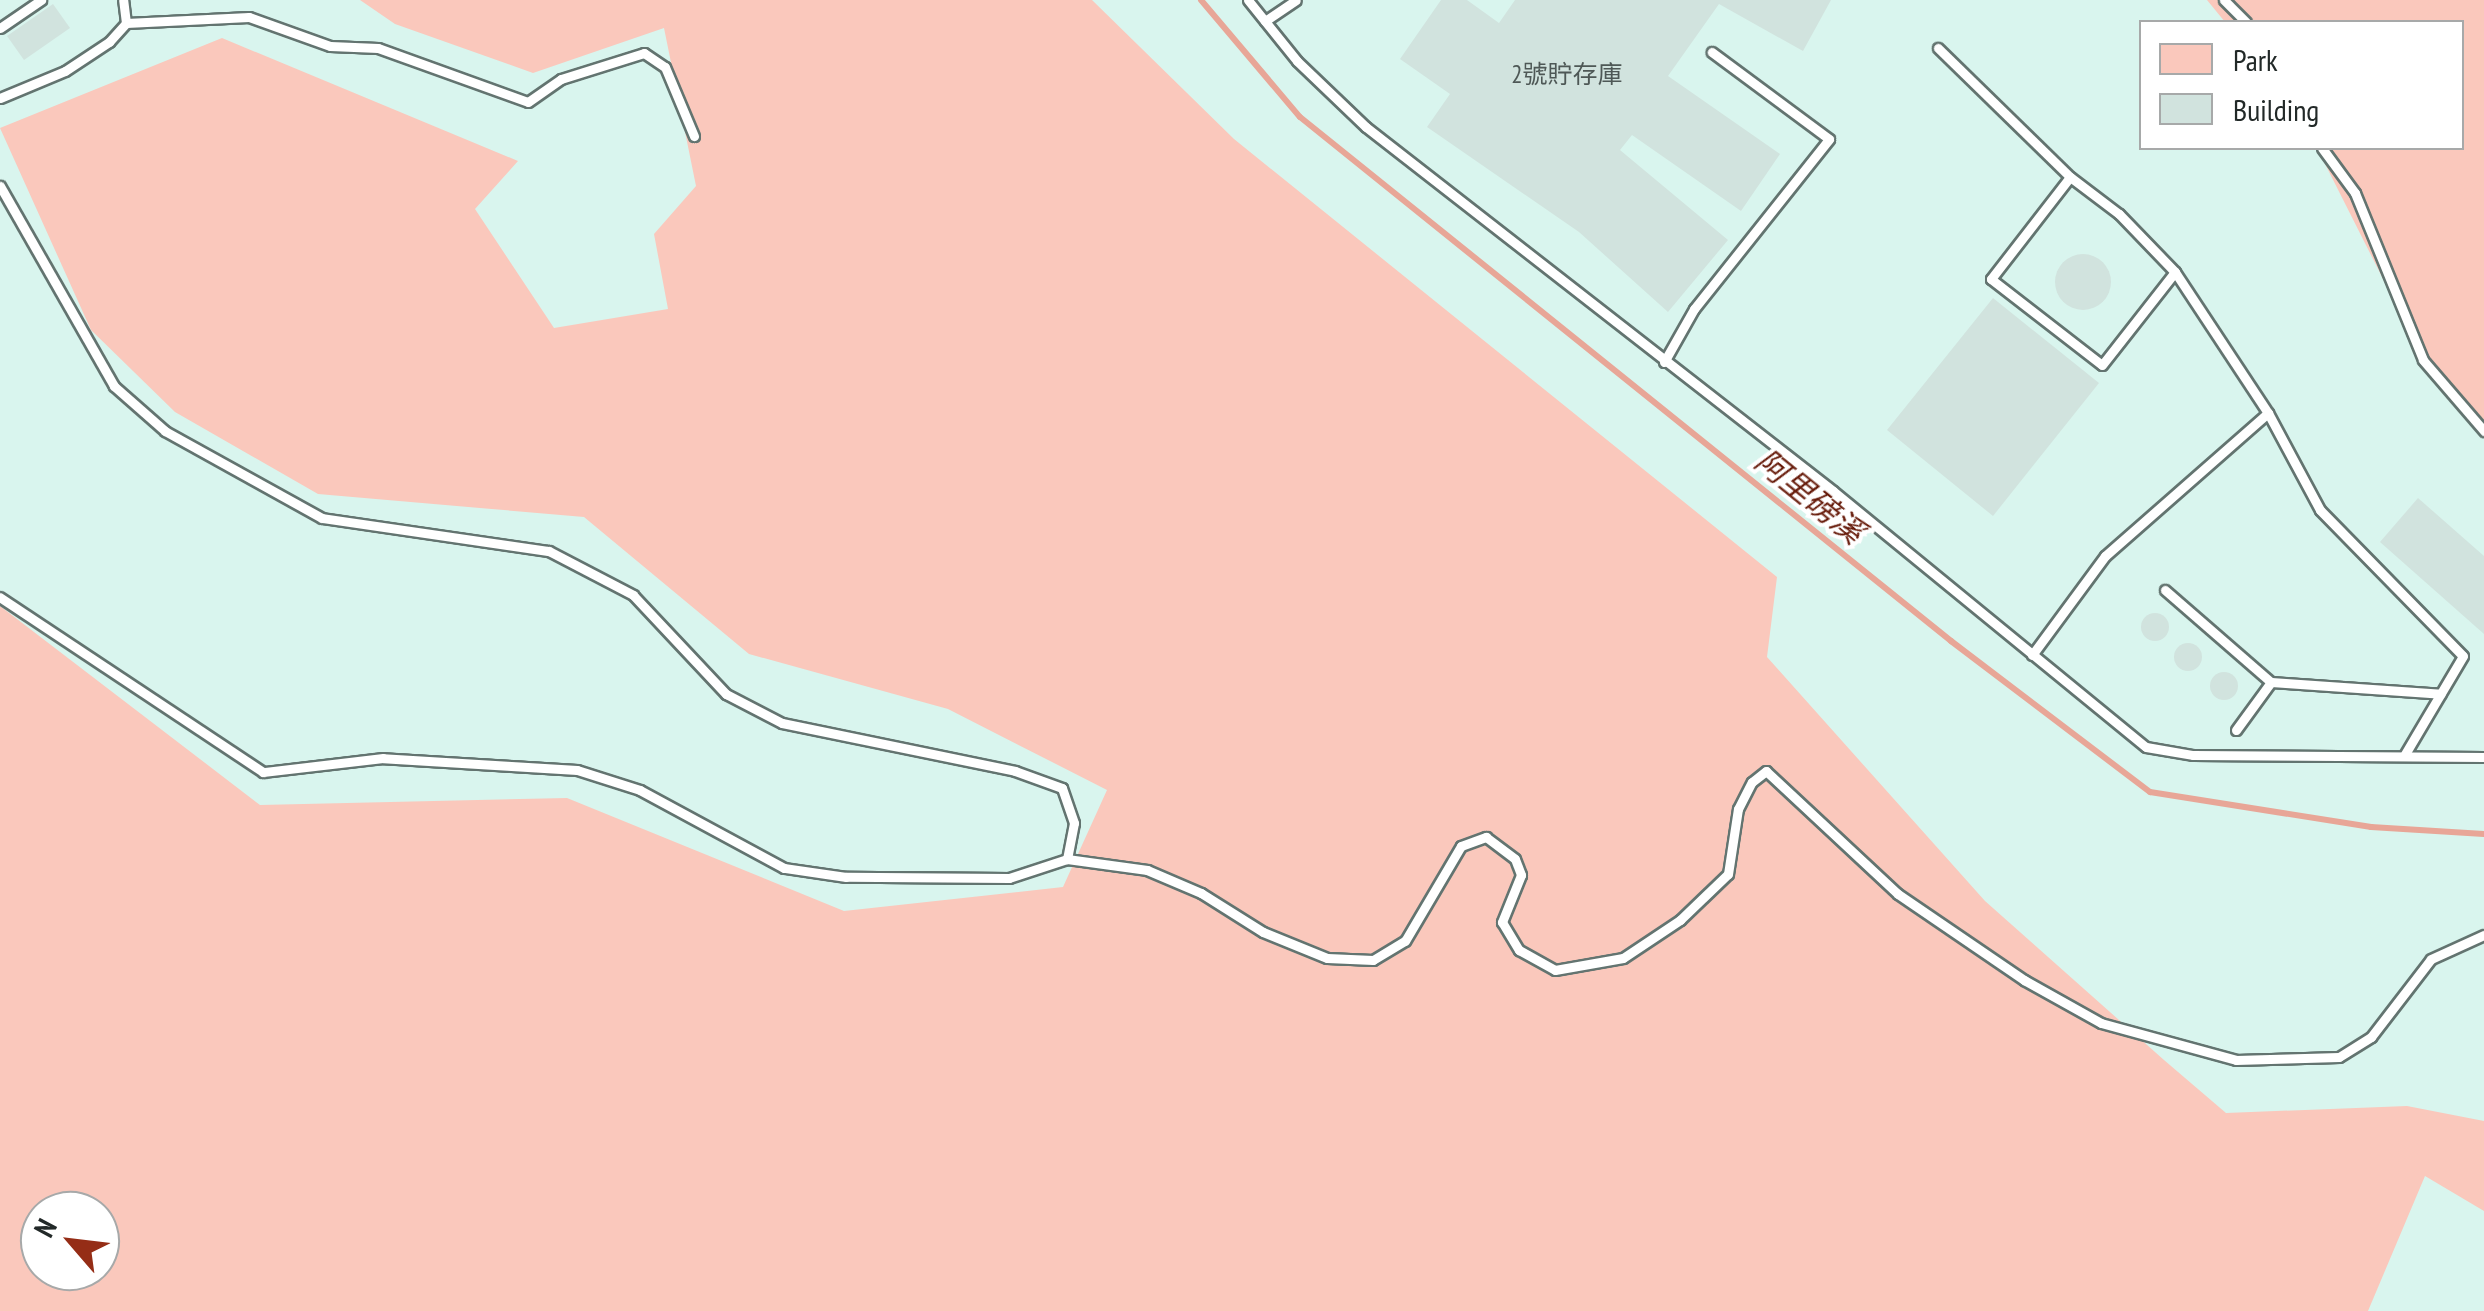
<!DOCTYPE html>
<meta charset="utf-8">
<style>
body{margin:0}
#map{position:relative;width:2484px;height:1311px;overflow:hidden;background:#ecfffa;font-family:"PT Sans Narrow","Noto Sans TC",sans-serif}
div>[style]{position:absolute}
.built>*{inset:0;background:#d9f5ee}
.green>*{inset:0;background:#fac8bc}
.stream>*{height:6px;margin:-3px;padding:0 3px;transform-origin:3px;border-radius:3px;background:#e8a697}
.building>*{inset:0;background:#d1e3de}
.round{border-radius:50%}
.roads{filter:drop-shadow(2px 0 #637470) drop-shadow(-2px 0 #637470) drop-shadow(0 2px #637470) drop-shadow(0 -2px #637470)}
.service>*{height:9px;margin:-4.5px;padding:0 4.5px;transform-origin:4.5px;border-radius:4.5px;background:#fff}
span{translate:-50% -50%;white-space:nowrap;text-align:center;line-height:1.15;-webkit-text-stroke:8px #fff;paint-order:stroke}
.number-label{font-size:25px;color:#4e5856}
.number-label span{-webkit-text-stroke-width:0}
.water-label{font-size:32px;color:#661a09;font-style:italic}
.legend{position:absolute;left:2139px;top:20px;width:325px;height:130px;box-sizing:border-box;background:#fff;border:2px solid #a7a9a9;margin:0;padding:12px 18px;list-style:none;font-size:30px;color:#222928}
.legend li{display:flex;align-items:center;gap:20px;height:50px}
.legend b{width:50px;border:2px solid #a7a9a9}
.north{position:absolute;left:20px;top:1191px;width:100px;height:100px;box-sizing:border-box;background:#fff;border:2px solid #a7a9a9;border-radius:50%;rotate:298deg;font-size:28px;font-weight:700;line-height:40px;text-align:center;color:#222928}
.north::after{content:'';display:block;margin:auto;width:35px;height:45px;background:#952d16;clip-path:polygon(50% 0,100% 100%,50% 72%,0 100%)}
</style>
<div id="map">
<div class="built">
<i style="clip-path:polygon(evenodd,0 0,2484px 0,2484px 1311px,2261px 1311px,1431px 1051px,0 820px,0 0,2142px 22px,2462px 22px,2462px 148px,2142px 148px,2142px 22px)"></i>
</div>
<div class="green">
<i style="clip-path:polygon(evenodd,360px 0,1092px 0,1234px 139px,1777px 577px,1767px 657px,1985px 901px,2164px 1060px,2226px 1113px,2407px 1106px,2484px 1121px,2484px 1211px,2425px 1176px,2368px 1311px,0 1311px,0 606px,260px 805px,567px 798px,844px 911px,1063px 887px,1107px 790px,948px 709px,749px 654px,584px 517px,318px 494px,175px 412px,91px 330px,0 128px,222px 38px,518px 161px,475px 209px,554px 328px,668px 309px,654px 234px,696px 186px,664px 28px,533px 73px,395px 24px,360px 0,40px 1211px,100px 1211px,100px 1271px,40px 1271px,40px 1211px)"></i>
<i style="clip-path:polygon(2207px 0,2484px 0,2484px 429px,2431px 374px,2317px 148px,2462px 148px,2462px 22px,2225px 22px)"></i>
</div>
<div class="stream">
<i style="left:1201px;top:0;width:153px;rotate:49.8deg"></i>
<i style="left:1300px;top:117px;width:836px;rotate:38.83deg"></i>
<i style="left:1951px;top:641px;width:250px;rotate:37.2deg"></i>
<i style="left:2150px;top:792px;width:224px;rotate:9deg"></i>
<i style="left:2371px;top:827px;width:113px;rotate:3.5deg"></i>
</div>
<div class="building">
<i style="clip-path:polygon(1441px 0,1467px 0,1499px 23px,1515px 0,1831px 0,1803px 51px,1719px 4px,1668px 76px,1780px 154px,1741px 211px,1632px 135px,1620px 150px,1728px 240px,1668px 312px,1579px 232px,1427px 127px,1450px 94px,1400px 59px)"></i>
<i style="clip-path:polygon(53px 4px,70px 28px,24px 60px,7px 36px)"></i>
<i class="round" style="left:2055px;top:254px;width:56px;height:56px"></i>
<i style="clip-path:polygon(1993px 298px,2099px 383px,1993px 516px,1887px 430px)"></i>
<i style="clip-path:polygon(2418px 498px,2484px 556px,2484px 634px,2380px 542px)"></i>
<i class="round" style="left:2141px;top:613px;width:28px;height:28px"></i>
<i class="round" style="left:2174px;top:643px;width:28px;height:28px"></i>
<i class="round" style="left:2210px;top:672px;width:28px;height:28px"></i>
</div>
<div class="roads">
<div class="service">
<i style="left:1248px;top:0;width:78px;rotate:51.2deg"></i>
<i style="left:1297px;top:61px;width:95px;rotate:43.7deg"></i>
<i style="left:1366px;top:127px;width:592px;rotate:37.93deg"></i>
<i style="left:1833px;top:491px;width:404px;rotate:39.3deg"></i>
<i style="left:2146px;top:747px;width:48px;rotate:9.7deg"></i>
<i style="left:2193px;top:755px;width:291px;rotate:0.4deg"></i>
<i style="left:2224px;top:0;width:31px;rotate:45deg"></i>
<i style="left:1265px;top:21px;width:37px;rotate:-34deg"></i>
<i style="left:126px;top:23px;width:123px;rotate:-2.8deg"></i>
<i style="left:249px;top:17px;width:86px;rotate:19.7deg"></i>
<i style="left:330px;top:46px;width:48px;rotate:2.4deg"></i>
<i style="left:378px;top:48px;width:159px;rotate:19.8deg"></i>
<i style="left:528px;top:102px;width:40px;rotate:-34.9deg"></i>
<i style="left:561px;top:79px;width:87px;rotate:-17.4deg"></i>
<i style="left:644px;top:53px;width:25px;rotate:34deg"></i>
<i style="left:665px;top:67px;width:75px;rotate:67.2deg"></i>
<i style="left:0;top:28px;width:50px;rotate:-34.3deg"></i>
<i style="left:1938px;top:48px;width:185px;rotate:44.3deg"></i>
<i style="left:0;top:98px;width:70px;rotate:-22.6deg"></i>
<i style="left:65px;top:71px;width:53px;rotate:-33.4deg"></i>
<i style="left:109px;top:42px;width:25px;rotate:-48deg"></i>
<i style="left:126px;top:23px;width:23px;rotate:-97deg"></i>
<i style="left:2322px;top:148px;width:56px;rotate:53.7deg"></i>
<i style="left:2355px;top:193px;width:180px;rotate:67.8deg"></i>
<i style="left:2423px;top:360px;width:94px;rotate:49.3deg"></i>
<i style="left:0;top:186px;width:230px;rotate:60.3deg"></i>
<i style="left:114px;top:386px;width:68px;rotate:41.4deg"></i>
<i style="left:165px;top:431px;width:179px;rotate:29deg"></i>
<i style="left:322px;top:518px;width:229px;rotate:8.3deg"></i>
<i style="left:549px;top:551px;width:95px;rotate:27.6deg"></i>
<i style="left:633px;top:595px;width:136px;rotate:46.8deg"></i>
<i style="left:726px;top:694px;width:63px;rotate:27.4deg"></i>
<i style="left:782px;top:723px;width:238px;rotate:11.6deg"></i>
<i style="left:1015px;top:771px;width:50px;rotate:19.9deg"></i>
<i style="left:1062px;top:788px;width:37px;rotate:71deg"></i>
<i style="left:1074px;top:823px;width:37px;rotate:101deg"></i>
<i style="left:1067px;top:859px;width:61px;rotate:161.9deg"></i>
<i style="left:1009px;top:878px;width:163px;rotate:-179.6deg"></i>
<i style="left:846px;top:877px;width:63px;rotate:-171.7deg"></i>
<i style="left:784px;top:868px;width:164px;rotate:-151.6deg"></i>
<i style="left:640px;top:790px;width:66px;rotate:-162.4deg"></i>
<i style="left:577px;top:770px;width:194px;rotate:-176.5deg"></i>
<i style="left:383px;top:758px;width:121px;rotate:173.3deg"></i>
<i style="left:263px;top:772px;width:316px;rotate:-146.4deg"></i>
<i style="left:1664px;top:362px;width:61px;rotate:-60.5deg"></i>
<i style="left:1694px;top:309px;width:217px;rotate:-51.5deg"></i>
<i style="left:1829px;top:139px;width:146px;rotate:-143.4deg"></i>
<i style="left:2268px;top:413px;width:110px;rotate:61.8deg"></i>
<i style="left:2320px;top:510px;width:204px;rotate:45.6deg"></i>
<i style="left:2463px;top:656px;width:114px;rotate:120.6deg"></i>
<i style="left:2165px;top:590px;width:140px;rotate:41deg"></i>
<i style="left:2271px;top:682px;width:170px;rotate:4deg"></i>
<i style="left:2032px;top:655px;width:123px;rotate:-53.6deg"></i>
<i style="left:2105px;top:556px;width:217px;rotate:-41.3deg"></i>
<i style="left:2268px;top:413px;width:169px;rotate:-123.4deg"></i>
<i style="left:2175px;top:272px;width:81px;rotate:-134deg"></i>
<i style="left:2119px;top:214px;width:61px;rotate:-142.9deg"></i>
<i style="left:2070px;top:177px;width:129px;rotate:127.8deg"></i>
<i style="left:1991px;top:279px;width:140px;rotate:37.8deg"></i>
<i style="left:2102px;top:365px;width:118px;rotate:-51.9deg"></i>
<i style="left:2236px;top:730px;width:59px;rotate:-53.9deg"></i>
<i style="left:1067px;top:859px;width:81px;rotate:7.8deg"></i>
<i style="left:1147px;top:870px;width:59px;rotate:23.1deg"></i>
<i style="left:1201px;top:893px;width:73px;rotate:32.2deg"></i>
<i style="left:1263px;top:932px;width:69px;rotate:22.1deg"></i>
<i style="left:1327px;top:958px;width:46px;rotate:2.5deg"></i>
<i style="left:1373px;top:960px;width:37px;rotate:-31deg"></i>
<i style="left:1405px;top:941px;width:110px;rotate:-59.5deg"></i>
<i style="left:1461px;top:846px;width:27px;rotate:-20deg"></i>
<i style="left:1486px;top:837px;width:36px;rotate:37deg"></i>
<i style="left:1515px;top:859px;width:17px;rotate:69deg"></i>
<i style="left:1521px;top:875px;width:51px;rotate:112deg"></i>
<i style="left:1502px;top:922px;width:33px;rotate:59deg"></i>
<i style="left:1519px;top:950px;width:41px;rotate:29.1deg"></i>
<i style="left:1555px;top:970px;width:69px;rotate:-10deg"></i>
<i style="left:1623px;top:958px;width:69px;rotate:-33.7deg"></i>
<i style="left:1680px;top:920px;width:66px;rotate:-43.8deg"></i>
<i style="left:1728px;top:874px;width:66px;rotate:-81.3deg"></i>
<i style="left:1738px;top:809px;width:30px;rotate:-63deg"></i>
<i style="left:1752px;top:782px;width:18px;rotate:-38deg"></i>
<i style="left:1766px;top:771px;width:180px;rotate:43deg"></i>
<i style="left:1898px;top:894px;width:153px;rotate:34.3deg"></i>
<i style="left:2024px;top:980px;width:88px;rotate:29.2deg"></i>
<i style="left:2101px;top:1023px;width:140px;rotate:15.3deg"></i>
<i style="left:2236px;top:1060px;width:103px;rotate:-1.7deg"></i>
<i style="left:2339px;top:1057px;width:38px;rotate:-32deg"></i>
<i style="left:2371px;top:1037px;width:98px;rotate:-52.4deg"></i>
<i style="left:2431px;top:959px;width:58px;rotate:-24.4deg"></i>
</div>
</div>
<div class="number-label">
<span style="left:1567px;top:74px">2號貯存庫</span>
</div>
<div class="water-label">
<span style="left:1810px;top:496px;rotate:39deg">阿里磅溪</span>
</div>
<ul class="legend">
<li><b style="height:28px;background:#fac8bc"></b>Park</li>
<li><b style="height:28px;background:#d1e3de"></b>Building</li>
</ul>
<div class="north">N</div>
</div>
